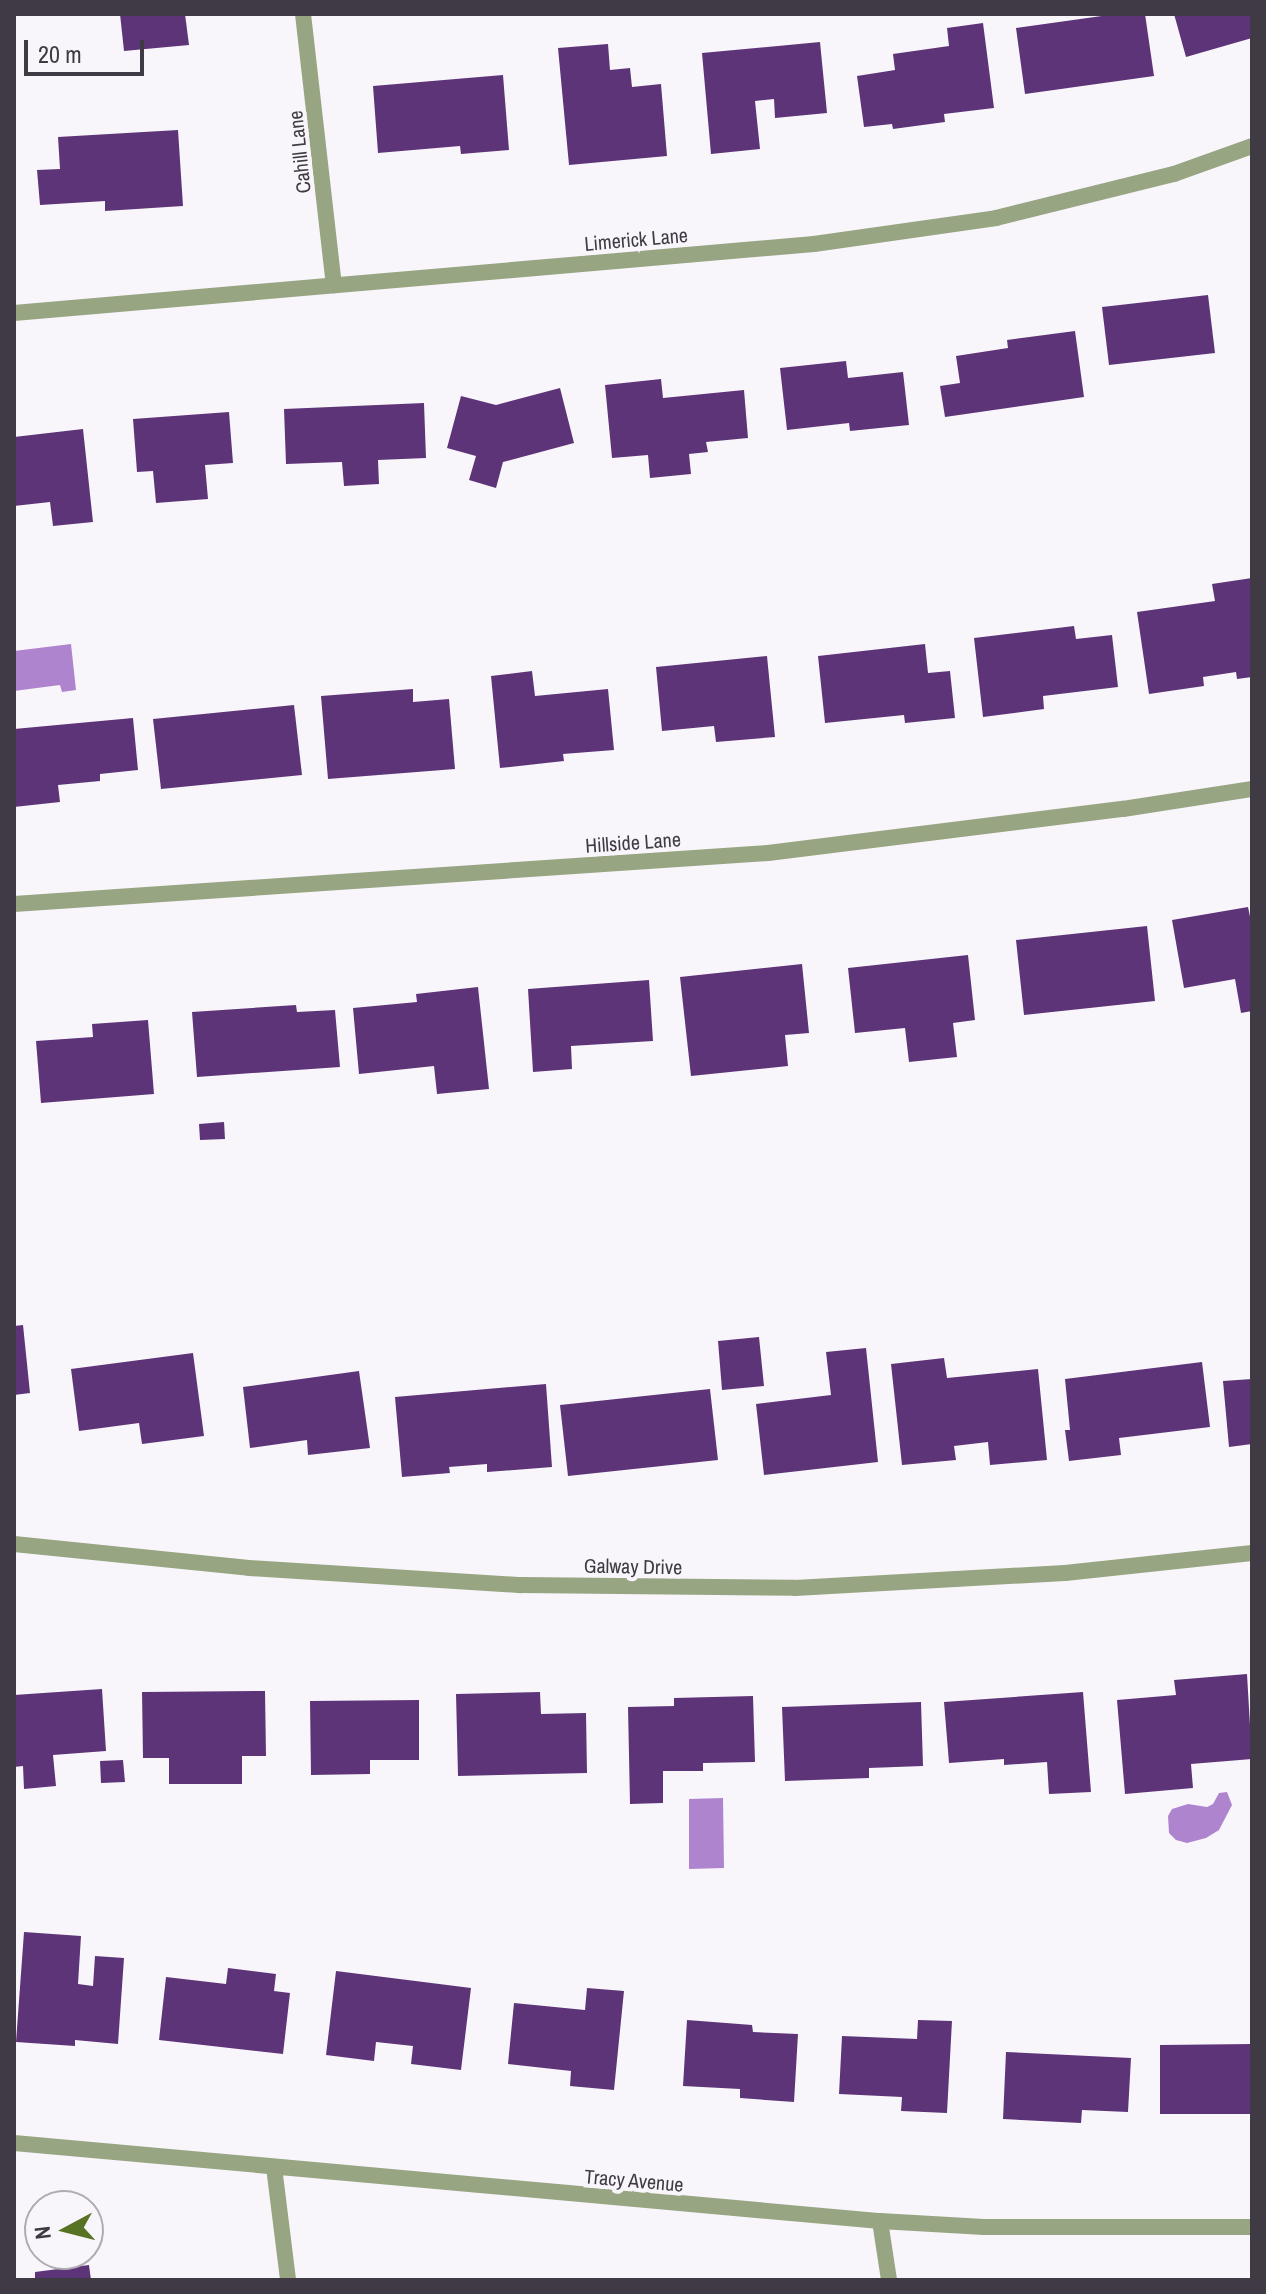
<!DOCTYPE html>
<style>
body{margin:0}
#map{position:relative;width:1266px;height:2294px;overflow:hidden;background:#f9f6fb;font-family:"Archivo Narrow",sans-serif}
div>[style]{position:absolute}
.water>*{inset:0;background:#af84cf}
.building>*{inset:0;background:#5e3479}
.minor>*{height:16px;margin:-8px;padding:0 8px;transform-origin:8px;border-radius:8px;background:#97a582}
span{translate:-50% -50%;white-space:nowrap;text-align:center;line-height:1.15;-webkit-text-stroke:8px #f9f6fb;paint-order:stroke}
.street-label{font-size:20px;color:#403a45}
.frame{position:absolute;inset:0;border:16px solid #403a45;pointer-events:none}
.north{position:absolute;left:24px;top:2190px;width:80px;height:80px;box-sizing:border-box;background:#f9f6fb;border:2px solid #afabb2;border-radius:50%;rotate:263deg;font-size:22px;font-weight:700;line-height:32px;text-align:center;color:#403a45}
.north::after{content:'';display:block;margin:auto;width:28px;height:36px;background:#597325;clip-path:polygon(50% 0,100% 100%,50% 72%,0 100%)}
.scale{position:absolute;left:24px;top:40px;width:120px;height:36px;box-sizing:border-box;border:4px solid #403a45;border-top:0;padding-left:10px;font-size:24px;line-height:28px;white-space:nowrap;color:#403a45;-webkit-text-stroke:6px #f9f6fb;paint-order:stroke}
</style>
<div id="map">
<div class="water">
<i style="clip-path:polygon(71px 644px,76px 690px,62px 692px,60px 685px,14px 691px,14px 651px)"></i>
<i style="clip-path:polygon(1227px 1792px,1232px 1805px,1219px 1830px,1206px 1838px,1187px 1843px,1176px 1840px,1169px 1833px,1168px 1816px,1172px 1809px,1188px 1804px,1207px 1807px,1213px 1804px,1219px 1793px)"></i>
<i style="clip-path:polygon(723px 1798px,724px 1868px,689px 1869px,689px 1799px)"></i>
</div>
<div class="building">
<i style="clip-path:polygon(120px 14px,185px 14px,189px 45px,124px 51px)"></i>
<i style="clip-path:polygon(1116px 14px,1145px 14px,1154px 76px,1025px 94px,1016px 28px)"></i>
<i style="clip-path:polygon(1174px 14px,1252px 14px,1252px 38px,1186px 57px)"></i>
<i style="clip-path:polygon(983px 23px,994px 108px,944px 114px,945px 122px,893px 129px,892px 124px,864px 127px,857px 76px,895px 70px,893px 54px,949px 46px,947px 28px)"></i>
<i style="clip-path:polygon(820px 42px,827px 113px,775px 118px,774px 99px,755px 101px,760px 149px,711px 154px,702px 53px)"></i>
<i style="clip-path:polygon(608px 44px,610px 70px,630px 68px,632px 87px,661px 84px,667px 156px,569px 165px,558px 48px)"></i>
<i style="clip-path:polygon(503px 75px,509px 150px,461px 154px,460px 146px,378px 153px,373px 86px)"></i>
<i style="clip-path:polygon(178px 130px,183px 206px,105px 211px,105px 201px,40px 205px,37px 170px,60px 169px,58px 137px)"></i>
<i style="clip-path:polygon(1208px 295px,1215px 353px,1109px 365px,1102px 307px)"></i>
<i style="clip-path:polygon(1075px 331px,1084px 397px,945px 417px,940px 386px,960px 383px,956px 356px,1008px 348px,1007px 340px)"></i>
<i style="clip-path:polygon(846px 361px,848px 378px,903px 372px,909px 425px,850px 431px,849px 423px,787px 430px,780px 368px)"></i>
<i style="clip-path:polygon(661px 379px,663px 398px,744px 390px,748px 438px,706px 442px,708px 452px,689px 454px,691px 474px,650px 478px,648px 455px,612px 458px,605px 385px)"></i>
<i style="clip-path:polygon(560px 388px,574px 443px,503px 462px,496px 488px,469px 480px,476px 456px,447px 448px,461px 396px,496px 405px)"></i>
<i style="clip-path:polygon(424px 403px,426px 458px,378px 460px,379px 484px,344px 486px,342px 462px,286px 464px,284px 409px)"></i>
<i style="clip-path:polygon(229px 412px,233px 463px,205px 465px,208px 499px,156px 503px,153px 471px,137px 472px,133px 419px)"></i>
<i style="clip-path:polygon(83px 429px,93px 522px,53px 526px,50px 502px,14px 506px,14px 437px)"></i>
<i style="clip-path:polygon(1252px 578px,1252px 677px,1237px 679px,1236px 672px,1203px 677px,1204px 686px,1149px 694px,1137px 612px,1215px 601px,1212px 584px)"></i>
<i style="clip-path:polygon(1074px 626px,1076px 639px,1112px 635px,1118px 687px,1043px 696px,1044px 709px,983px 717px,974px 638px)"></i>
<i style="clip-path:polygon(925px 644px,928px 673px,950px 671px,955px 718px,905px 723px,904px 715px,825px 723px,818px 656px)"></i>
<i style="clip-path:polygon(767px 656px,775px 737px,716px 742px,714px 726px,662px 731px,656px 667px)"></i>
<i style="clip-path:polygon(532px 671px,535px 696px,608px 689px,614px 750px,563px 754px,564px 761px,500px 768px,491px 676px)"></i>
<i style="clip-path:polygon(413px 689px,413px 702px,449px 699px,455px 769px,328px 779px,321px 696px)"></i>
<i style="clip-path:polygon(294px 705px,302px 775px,161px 789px,153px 719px)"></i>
<i style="clip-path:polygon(133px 718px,138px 770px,100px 774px,100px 781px,58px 785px,60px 802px,14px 807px,14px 729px)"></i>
<i style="clip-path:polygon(1248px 907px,1252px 926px,1252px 1011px,1241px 1013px,1235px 979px,1184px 988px,1172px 920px)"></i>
<i style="clip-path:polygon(1147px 926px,1155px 1001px,1024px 1015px,1016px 940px)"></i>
<i style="clip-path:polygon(968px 955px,975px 1020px,953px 1023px,957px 1057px,909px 1062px,905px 1028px,855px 1033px,848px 968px)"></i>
<i style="clip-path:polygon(802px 964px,809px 1033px,785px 1035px,788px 1066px,691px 1076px,680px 977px)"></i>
<i style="clip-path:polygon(649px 980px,653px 1041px,571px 1046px,572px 1069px,533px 1072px,528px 989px)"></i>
<i style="clip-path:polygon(478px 987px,489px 1089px,437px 1094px,434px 1066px,359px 1074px,353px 1008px,417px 1002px,416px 994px)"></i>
<i style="clip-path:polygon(296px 1005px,297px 1012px,335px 1010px,340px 1067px,197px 1077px,192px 1012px)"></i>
<i style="clip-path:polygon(148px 1020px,154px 1094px,41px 1103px,36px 1041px,93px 1037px,92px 1024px)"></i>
<i style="clip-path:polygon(224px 1122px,225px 1139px,200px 1140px,199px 1124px)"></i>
<i style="clip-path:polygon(23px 1325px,30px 1393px,14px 1395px,14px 1326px)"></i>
<i style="clip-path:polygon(759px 1337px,764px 1386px,722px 1390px,718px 1341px)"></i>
<i style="clip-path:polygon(866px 1348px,878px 1462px,764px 1475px,756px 1404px,831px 1395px,826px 1352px)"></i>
<i style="clip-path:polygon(193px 1353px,204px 1436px,142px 1444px,139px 1423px,79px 1431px,71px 1369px)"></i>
<i style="clip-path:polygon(944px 1358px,947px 1378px,1038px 1369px,1047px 1460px,990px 1465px,988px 1442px,954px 1446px,956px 1460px,902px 1465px,891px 1364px)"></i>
<i style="clip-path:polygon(1202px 1362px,1210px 1427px,1119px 1438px,1121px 1455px,1069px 1461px,1065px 1430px,1070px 1430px,1065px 1379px)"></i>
<i style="clip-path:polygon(359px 1371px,370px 1448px,308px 1455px,307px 1440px,250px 1448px,243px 1387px)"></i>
<i style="clip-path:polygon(1252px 1379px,1252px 1444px,1229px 1447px,1223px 1381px)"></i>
<i style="clip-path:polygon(546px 1384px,552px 1467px,487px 1472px,487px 1464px,449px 1467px,450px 1473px,402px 1477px,395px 1397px)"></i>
<i style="clip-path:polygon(710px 1389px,718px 1460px,568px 1476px,560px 1405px)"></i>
<i style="clip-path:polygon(1247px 1674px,1252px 1759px,1191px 1764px,1193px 1788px,1125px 1794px,1117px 1700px,1176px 1695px,1174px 1680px)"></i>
<i style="clip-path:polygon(102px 1689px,106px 1751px,53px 1755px,56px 1786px,24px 1789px,23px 1766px,14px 1767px,14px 1695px)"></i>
<i style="clip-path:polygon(265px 1691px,266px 1756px,242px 1756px,242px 1784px,169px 1784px,169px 1758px,143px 1758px,142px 1692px)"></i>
<i style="clip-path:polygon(540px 1692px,541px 1714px,586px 1713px,587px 1773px,458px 1776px,456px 1694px)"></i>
<i style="clip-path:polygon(1083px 1692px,1091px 1792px,1049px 1794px,1047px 1762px,1004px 1765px,1004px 1759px,949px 1763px,944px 1702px)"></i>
<i style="clip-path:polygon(753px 1696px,755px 1762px,703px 1763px,703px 1771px,663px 1771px,663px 1803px,630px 1804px,628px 1707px,674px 1706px,674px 1698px)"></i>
<i style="clip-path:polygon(419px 1700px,419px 1760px,370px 1760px,370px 1774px,311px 1775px,310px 1701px)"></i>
<i style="clip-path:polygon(921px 1702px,923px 1766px,869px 1768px,869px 1778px,785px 1781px,782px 1707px)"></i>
<i style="clip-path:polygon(123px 1760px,125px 1782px,101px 1783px,100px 1761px)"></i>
<i style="clip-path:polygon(24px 1932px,81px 1936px,78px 1984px,93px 1986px,95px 1956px,124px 1958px,118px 2044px,75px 2040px,75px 2046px,16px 2042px)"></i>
<i style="clip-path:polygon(228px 1968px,276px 1974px,274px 1991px,290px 1993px,283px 2054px,159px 2040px,166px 1977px,226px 1984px)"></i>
<i style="clip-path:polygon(336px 1971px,471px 1988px,461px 2070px,411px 2064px,413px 2046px,376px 2042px,374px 2061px,326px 2055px)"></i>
<i style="clip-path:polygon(587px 1988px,624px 1991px,614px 2090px,570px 2086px,571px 2071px,508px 2064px,514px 2003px,585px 2010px)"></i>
<i style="clip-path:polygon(687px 2020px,752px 2025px,753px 2032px,798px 2034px,794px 2102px,740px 2098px,740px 2089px,683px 2086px)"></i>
<i style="clip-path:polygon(918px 2020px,952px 2021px,947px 2113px,901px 2111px,902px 2097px,839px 2094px,842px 2036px,917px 2039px)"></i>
<i style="clip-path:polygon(1252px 2044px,1252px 2114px,1160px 2114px,1160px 2045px)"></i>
<i style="clip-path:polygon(1006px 2052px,1131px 2058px,1128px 2112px,1082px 2110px,1081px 2123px,1003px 2119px)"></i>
<i style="clip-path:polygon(89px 2265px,91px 2280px,35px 2280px,35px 2272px)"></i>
</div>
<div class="minor">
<i style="left:303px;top:14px;width:273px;rotate:83.5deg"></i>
<i style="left:14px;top:313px;width:803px;rotate:-4.93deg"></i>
<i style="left:814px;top:244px;width:184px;rotate:-8.1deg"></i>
<i style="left:996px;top:218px;width:183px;rotate:-13.9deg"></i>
<i style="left:1174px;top:174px;width:83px;rotate:-19.7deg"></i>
<i style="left:14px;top:904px;width:756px;rotate:-3.87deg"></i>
<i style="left:768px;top:853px;width:358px;rotate:-7.1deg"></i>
<i style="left:1123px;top:809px;width:131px;rotate:-8.8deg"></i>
<i style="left:14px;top:1544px;width:236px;rotate:5.8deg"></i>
<i style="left:249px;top:1568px;width:273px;rotate:3.6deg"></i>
<i style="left:521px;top:1585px;width:274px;rotate:0.6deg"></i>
<i style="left:795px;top:1588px;width:270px;rotate:-3.2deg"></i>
<i style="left:1065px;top:1573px;width:188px;rotate:-6.1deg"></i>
<i style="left:14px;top:2143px;width:870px;rotate:5.15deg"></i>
<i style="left:880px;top:2221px;width:104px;rotate:3.3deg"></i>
<i style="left:984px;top:2227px;width:268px"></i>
<i style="left:274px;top:2167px;width:114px;rotate:82.9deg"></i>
<i style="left:880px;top:2221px;width:60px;rotate:81.3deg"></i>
</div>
<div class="street-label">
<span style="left:299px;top:152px;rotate:-96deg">Cahill Lane</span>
<span style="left:636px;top:239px;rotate:-5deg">Limerick Lane</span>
<span style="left:633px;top:842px;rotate:-4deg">Hillside Lane</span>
<span style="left:633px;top:1566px;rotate:1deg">Galway Drive</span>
<span style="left:634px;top:2180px;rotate:5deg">Tracy Avenue</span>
</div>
<div class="frame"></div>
<div class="north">N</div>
<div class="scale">20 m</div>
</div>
